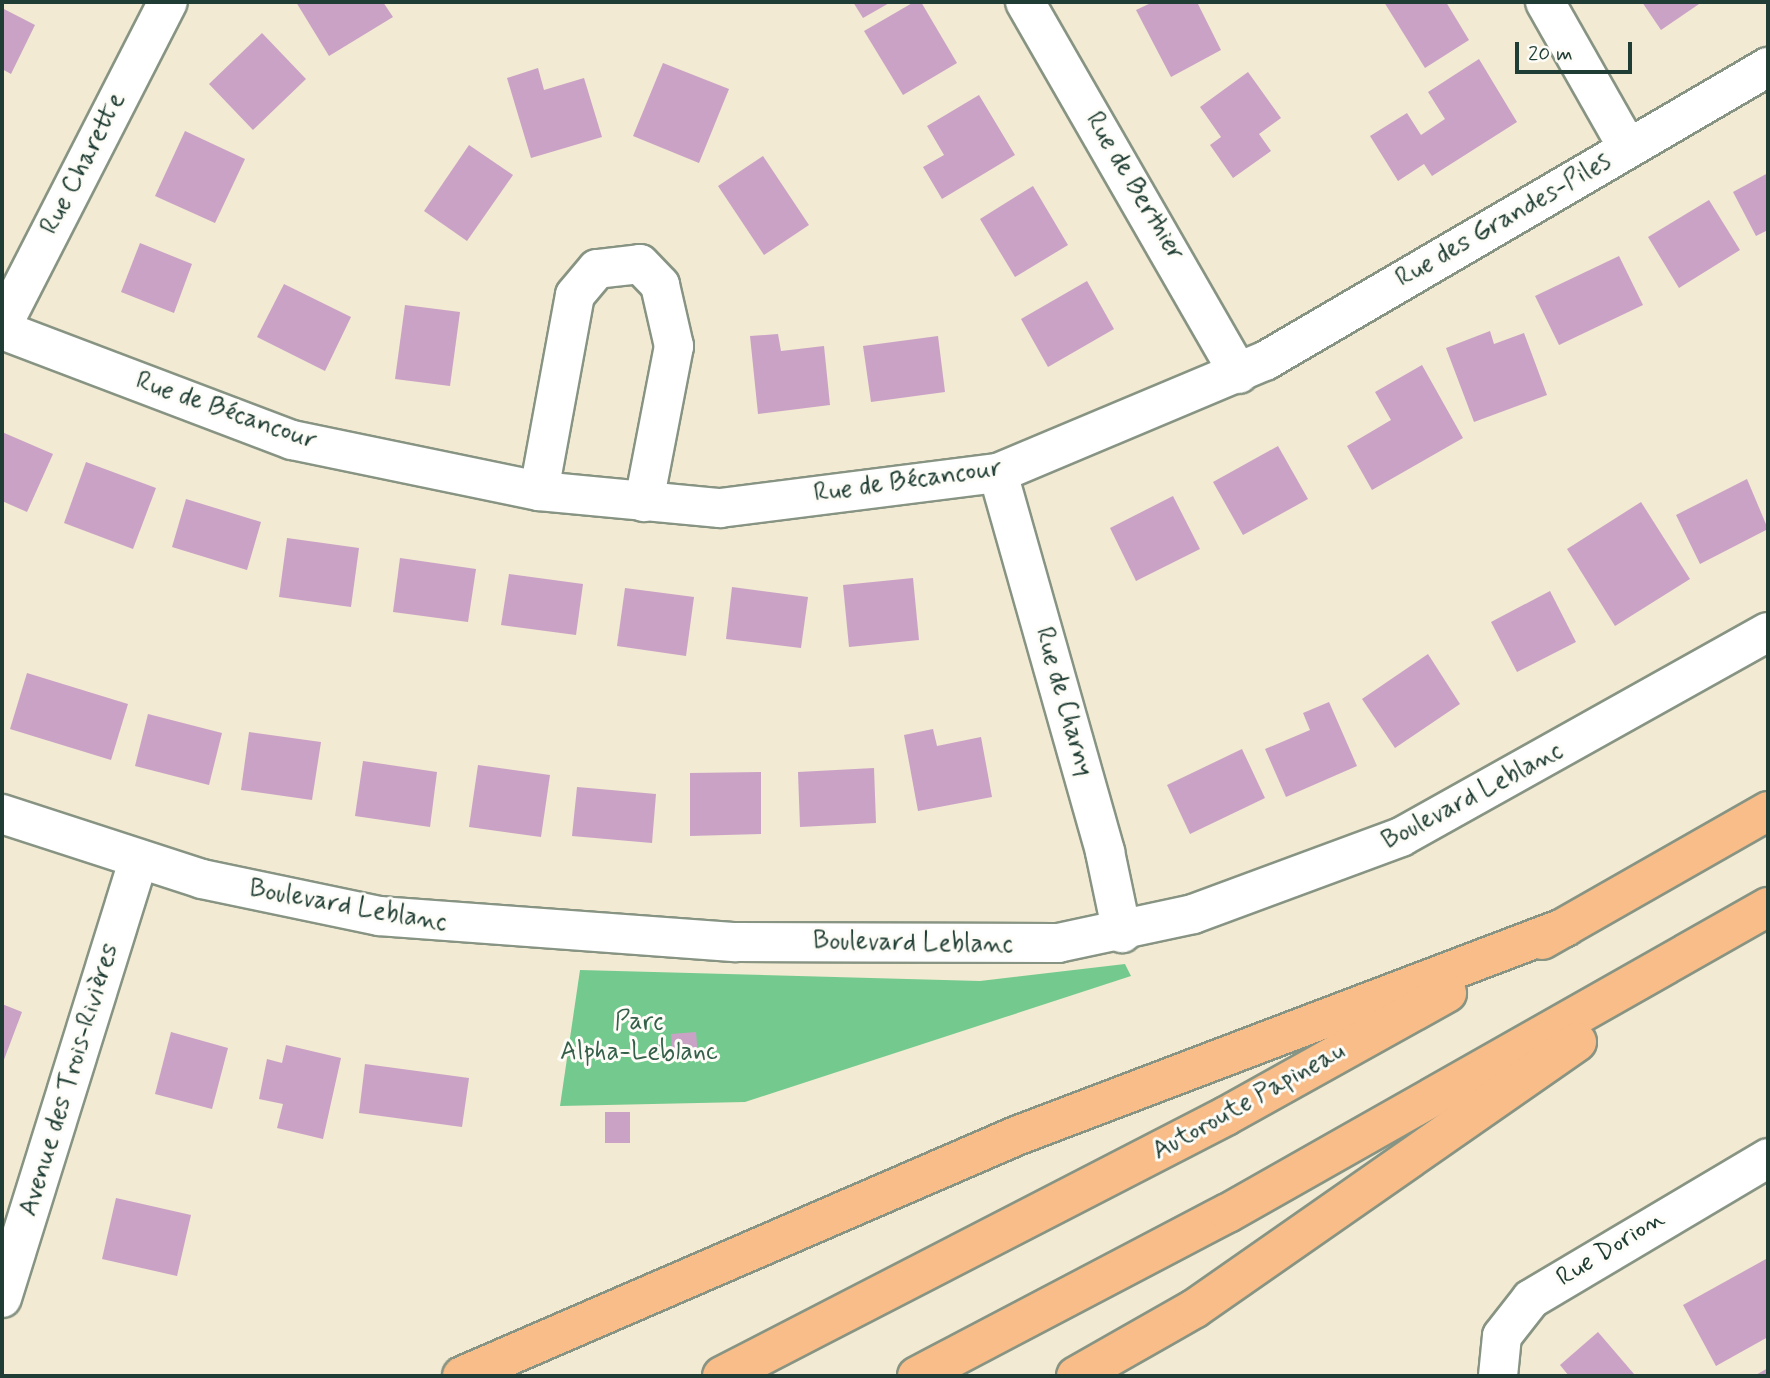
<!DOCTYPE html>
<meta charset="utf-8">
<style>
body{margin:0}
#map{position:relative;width:1770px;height:1378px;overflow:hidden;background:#f2ead2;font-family:Mynerve,sans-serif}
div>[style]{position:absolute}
.green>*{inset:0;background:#74ca8e}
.building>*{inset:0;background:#caa2c6}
.roads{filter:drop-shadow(2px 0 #889483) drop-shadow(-2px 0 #889483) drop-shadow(0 2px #889483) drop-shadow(0 -2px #889483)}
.minor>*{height:38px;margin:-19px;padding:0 19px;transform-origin:19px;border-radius:19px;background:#fff}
.highway>*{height:38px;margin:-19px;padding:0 19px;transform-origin:19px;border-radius:19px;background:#f8bd88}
span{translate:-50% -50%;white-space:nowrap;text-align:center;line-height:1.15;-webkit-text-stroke:6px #fdfcf7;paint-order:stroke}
.street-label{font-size:26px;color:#1f3d34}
.park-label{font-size:26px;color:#34604a}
.frame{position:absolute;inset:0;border:4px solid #1f3d34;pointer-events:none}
.scale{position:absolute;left:1515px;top:42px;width:117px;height:32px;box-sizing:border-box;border:4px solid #1f3d34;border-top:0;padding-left:9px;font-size:21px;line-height:24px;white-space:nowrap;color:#1f3d34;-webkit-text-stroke:5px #fdfcf7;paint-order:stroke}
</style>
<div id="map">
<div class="green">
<i style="clip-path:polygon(1125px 964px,1131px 976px,745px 1102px,560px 1106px,580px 970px,980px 981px)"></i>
</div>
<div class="building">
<i style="clip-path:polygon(296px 2px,383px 2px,393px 17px,329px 56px)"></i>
<i style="clip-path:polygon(853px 2px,891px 2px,863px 18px)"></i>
<i style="clip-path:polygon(914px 2px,921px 2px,957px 63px,903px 95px,864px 31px)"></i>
<i style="clip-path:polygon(1153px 2px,1197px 2px,1221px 50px,1171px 77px,1136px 10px)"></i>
<i style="clip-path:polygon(1384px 2px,1446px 2px,1469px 40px,1425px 68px)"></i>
<i style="clip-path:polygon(1642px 2px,1702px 2px,1661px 30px)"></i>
<i style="clip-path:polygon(2px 8px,35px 25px,11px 74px,2px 69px)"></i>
<i style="clip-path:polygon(262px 33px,306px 79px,253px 130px,209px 84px)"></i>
<i style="clip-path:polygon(1479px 59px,1517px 122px,1432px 176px,1424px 164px,1398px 181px,1370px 136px,1407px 113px,1421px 135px,1445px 119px,1428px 92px)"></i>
<i style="clip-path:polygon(663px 63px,729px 89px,699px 163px,633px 136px)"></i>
<i style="clip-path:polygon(538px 68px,544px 90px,584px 78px,602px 137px,531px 158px,507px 78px)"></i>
<i style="clip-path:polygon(1248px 72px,1281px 118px,1259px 134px,1271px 151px,1233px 178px,1210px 145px,1221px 137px,1200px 107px)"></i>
<i style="clip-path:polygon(979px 95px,1015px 155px,942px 199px,923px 167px,944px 155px,927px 126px)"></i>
<i style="clip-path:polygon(185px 131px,245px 159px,215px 223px,155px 196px)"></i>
<i style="clip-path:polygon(469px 145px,513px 175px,467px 241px,424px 211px)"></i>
<i style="clip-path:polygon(763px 156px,809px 225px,764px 255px,718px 186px)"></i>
<i style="clip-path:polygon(1768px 173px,1768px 230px,1756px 236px,1733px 192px)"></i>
<i style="clip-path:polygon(1033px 186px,1068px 245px,1015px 277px,980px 219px)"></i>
<i style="clip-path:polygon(1709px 200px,1740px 250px,1679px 288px,1648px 237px)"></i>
<i style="clip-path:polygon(140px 243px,192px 264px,174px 313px,121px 292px)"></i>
<i style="clip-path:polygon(1619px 256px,1643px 305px,1559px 345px,1535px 296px)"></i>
<i style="clip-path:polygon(1087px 281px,1114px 329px,1048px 367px,1021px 319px)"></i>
<i style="clip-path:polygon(284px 284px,351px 317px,325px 371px,257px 337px)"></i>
<i style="clip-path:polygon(405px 305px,460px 312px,450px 386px,395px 379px)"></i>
<i style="clip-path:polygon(1490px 331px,1494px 344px,1524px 333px,1547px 395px,1474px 422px,1446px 348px)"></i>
<i style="clip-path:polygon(778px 334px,781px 351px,824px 346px,830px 405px,758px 414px,750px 336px)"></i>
<i style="clip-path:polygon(938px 336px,945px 392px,871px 402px,863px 346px)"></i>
<i style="clip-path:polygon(1422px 365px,1463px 438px,1372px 490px,1347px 446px,1391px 420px,1375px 392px)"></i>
<i style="clip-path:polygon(2px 432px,53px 454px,27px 512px,2px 501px)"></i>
<i style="clip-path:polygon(1278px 446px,1308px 499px,1243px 535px,1213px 482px)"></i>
<i style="clip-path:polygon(86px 462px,156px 488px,133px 549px,64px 523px)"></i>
<i style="clip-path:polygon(1747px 479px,1768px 529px,1700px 564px,1676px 515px)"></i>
<i style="clip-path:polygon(1173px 496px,1200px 549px,1136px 581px,1110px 528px)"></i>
<i style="clip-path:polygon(186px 499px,261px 522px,247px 570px,172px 547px)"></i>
<i style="clip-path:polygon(1641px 502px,1690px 579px,1615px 626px,1567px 549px)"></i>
<i style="clip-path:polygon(287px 538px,359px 548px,351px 607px,279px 597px)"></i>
<i style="clip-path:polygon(400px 558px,476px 569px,468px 622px,393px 612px)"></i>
<i style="clip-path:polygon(509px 574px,583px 584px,576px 635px,501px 625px)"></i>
<i style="clip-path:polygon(913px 578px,919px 640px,849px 647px,843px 585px)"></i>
<i style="clip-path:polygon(732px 587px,808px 597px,801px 648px,726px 639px)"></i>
<i style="clip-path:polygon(625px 588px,694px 597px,686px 656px,617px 646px)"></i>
<i style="clip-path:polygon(1550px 591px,1576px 642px,1517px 672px,1491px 622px)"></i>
<i style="clip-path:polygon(1428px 654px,1460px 704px,1395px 748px,1362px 699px)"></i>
<i style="clip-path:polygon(27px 673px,128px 704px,111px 760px,10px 729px)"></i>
<i style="clip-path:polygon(1329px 702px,1357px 766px,1286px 797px,1265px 749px,1310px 730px,1303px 713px)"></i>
<i style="clip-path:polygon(148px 714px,222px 733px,209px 785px,135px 766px)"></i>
<i style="clip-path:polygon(933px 729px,937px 746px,981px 737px,992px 797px,918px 811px,904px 735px)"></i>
<i style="clip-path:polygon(249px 732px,321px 742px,312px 800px,241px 790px)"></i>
<i style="clip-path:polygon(1242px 749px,1265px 798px,1190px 834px,1167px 785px)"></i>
<i style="clip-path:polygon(363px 761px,437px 772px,430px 827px,355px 816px)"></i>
<i style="clip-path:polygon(478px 765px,550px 775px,541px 837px,469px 827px)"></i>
<i style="clip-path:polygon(874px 768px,876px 823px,800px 827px,798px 772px)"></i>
<i style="clip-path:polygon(761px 772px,761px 834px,690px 836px,690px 773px)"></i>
<i style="clip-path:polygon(577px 787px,656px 794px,652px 843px,572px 836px)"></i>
<i style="clip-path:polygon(2px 1004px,22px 1012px,2px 1065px)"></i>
<i style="clip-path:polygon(171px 1032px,228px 1048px,212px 1109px,155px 1094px)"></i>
<i style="clip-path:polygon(696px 1032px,698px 1056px,673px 1058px,671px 1034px)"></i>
<i style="clip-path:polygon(286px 1045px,341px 1058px,323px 1139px,277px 1128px,283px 1104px,259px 1099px,267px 1059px,282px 1063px)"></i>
<i style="clip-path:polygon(365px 1064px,469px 1078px,462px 1127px,359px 1113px)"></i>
<i style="clip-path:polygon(605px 1112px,630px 1112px,630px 1143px,605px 1143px)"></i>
<i style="clip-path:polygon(116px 1198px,191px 1215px,177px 1276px,102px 1259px)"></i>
<i style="clip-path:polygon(1766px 1259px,1768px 1337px,1716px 1366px,1683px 1305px)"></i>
<i style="clip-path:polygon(1598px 1332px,1634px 1374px,1632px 1376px,1569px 1376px,1560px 1365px)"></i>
<i style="clip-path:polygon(1768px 1368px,1768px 1376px,1754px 1376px)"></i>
</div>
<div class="roads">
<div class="minor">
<i style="left:1025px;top:2px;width:429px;rotate:60.1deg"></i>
<i style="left:1545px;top:2px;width:168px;rotate:60.4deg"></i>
<i style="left:2px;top:326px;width:364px;rotate:-62.9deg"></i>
<i style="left:2px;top:330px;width:310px;rotate:20.8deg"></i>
<i style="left:292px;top:440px;width:252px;rotate:11.7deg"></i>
<i style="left:539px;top:491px;width:182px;rotate:5.4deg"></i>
<i style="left:720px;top:508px;width:280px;rotate:-7.2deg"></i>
<i style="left:998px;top:473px;width:290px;rotate:-22.8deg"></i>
<i style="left:1265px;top:361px;width:583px;rotate:-30.31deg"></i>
<i style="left:998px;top:473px;width:394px;rotate:74.2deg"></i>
<i style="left:1105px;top:852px;width:83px;rotate:78.1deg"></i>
<i style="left:539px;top:491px;width:199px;rotate:-79.6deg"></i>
<i style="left:575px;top:295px;width:34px;rotate:-50deg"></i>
<i style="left:597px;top:269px;width:43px;rotate:-6.6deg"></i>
<i style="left:640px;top:264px;width:29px;rotate:46deg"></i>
<i style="left:660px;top:285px;width:63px;rotate:77.1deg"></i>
<i style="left:674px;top:346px;width:159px;rotate:100.9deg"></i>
<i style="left:2px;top:814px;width:210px;rotate:18deg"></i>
<i style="left:202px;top:879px;width:181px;rotate:11.8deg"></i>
<i style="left:379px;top:916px;width:358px;rotate:4.2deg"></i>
<i style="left:736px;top:942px;width:322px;rotate:0.2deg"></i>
<i style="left:1058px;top:943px;width:138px;rotate:-12.1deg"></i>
<i style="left:1193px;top:914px;width:222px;rotate:-20.3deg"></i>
<i style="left:1401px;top:837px;width:420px;rotate:-29.2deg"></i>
<i style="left:2px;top:1298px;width:457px;rotate:-72.7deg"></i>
<i style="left:1498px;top:1376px;width:40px;rotate:-84.3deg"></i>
<i style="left:1502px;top:1336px;width:47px;rotate:-51.9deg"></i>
<i style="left:1531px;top:1299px;width:276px;rotate:-30.7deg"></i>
</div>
<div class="highway">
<i style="left:1542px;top:940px;width:260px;rotate:-29.7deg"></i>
<i style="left:462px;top:1376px;width:604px;rotate:-23.42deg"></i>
<i style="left:1016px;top:1136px;width:588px;rotate:-20.81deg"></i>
<i style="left:722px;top:1376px;width:567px;rotate:-27.29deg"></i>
<i style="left:1226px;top:1116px;width:253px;rotate:-29.1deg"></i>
<i style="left:917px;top:1376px;width:351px;rotate:-27.7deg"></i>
<i style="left:1228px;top:1213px;width:621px;rotate:-29.54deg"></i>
<i style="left:1076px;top:1376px;width:136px;rotate:-29.6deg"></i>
<i style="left:1194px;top:1309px;width:467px;rotate:-34.9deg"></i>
</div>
</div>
<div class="street-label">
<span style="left:84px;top:164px;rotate:-63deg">Rue Charette</span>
<span style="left:1134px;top:187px;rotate:59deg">Rue de Berthier</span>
<span style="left:1504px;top:221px;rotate:-30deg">Rue des Grandes-Piles</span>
<span style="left:226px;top:412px;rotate:19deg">Rue de Bécancour</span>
<span style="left:908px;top:482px;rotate:-8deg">Rue de Bécancour</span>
<span style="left:1063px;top:702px;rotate:74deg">Rue de Charny</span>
<span style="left:1473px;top:797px;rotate:-28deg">Boulevard Leblanc</span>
<span style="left:348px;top:907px;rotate:10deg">Boulevard Leblanc</span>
<span style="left:913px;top:944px;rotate:1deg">Boulevard Leblanc</span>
<span style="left:70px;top:1080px;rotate:-73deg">Avenue des Trois-Rivières</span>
<span style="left:1249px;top:1102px;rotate:-29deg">Autoroute Papineau</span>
<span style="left:1611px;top:1249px;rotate:-32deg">Rue Dorion</span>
</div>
<div class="park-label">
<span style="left:639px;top:1038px">Parc<br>Alpha-Leblanc</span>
</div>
<div class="frame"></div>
<div class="scale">20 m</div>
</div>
